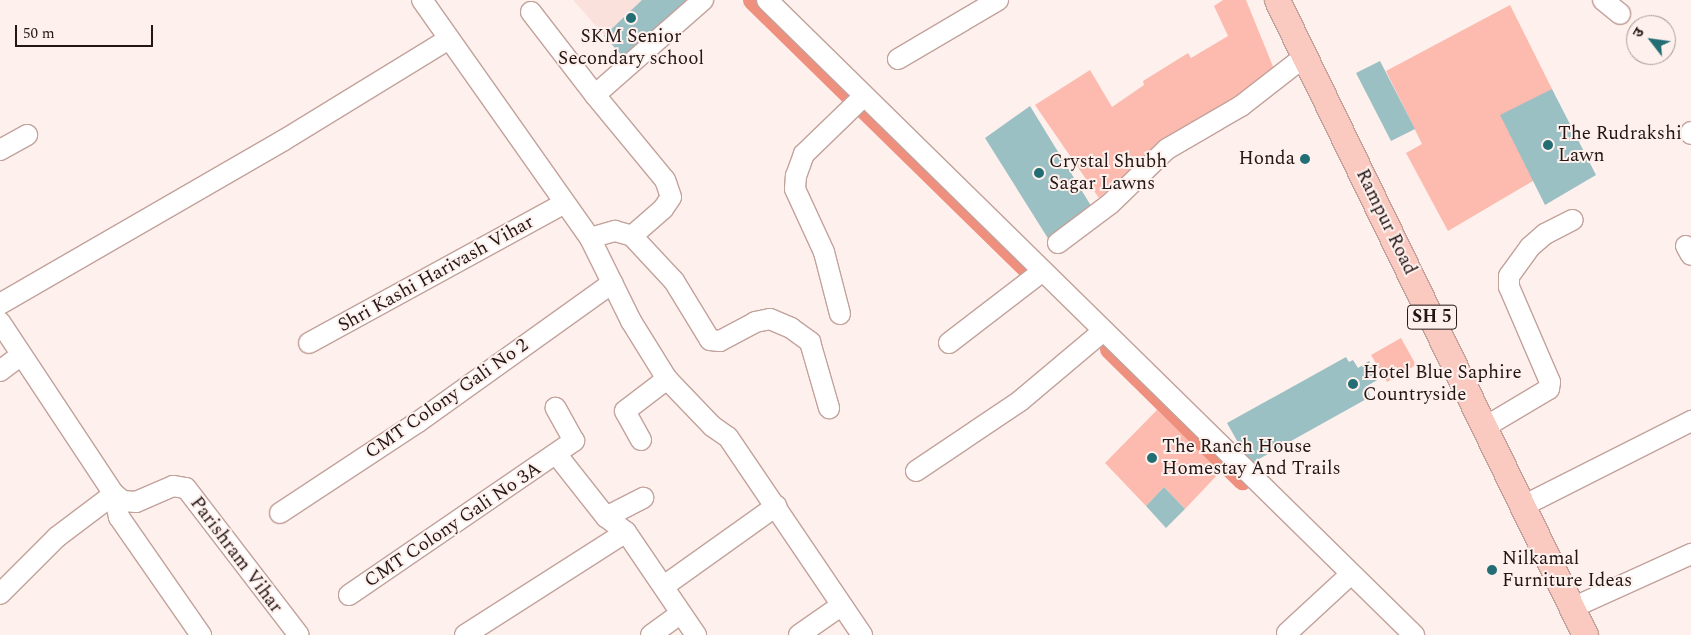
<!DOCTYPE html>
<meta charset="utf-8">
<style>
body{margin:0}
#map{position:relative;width:1691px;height:635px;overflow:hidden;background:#fef0ed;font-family:Spectral,"Noto Sans Devanagari",serif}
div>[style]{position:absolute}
.built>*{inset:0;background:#fbe1db}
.green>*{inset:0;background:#fcbbae}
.canal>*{height:19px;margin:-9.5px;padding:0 9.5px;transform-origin:9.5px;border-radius:9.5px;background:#ef8f7d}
.building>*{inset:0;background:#9bc0c3}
.roads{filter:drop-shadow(1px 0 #c2a29b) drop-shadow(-1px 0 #c2a29b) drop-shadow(0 1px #c2a29b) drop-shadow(0 -1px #c2a29b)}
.minor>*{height:20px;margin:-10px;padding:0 10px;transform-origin:10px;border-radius:10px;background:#fff}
.major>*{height:25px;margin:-12.5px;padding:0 12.5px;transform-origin:12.5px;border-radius:12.5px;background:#facac1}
.dots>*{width:14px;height:14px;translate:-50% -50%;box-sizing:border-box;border:2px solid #fef0ed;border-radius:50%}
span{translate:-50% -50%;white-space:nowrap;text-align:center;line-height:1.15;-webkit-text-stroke:4px #fef0ed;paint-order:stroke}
.shield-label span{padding:1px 4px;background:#fef0ed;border:1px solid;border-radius:4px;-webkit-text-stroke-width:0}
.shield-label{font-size:18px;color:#231715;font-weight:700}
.poi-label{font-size:19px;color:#231715}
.left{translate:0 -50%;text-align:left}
.right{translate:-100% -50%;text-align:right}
.street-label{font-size:19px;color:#231715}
.north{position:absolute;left:1626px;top:15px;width:50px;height:50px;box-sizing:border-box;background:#fef0ed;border:1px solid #a69997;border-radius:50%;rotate:300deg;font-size:14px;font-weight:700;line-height:20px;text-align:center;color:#231715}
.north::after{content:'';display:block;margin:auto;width:18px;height:22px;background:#236e74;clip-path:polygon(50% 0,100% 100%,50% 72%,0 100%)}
.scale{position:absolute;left:15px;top:25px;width:138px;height:22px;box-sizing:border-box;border:2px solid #231715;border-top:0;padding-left:6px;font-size:15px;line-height:18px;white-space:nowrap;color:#231715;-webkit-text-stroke:4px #fef0ed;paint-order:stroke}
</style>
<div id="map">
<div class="built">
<i style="clip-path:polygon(573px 0,693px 0,626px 60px)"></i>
</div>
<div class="green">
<i style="clip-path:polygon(1223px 0,1246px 0,1274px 69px,1241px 102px,1152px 151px,1099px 198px,1035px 105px,1090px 70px,1112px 107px,1144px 85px,1143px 81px,1188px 53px,1191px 58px,1228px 36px,1214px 6px)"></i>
<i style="clip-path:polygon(1510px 5px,1552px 89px,1533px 181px,1448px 231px,1406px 153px,1422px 144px,1386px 71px)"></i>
<i style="clip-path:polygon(1401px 338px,1416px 365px,1387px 382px,1371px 355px)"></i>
<i style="clip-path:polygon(1157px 410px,1221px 471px,1185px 509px,1164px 487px,1146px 506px,1105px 463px)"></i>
</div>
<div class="canal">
<i style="left:752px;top:0;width:392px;rotate:44.4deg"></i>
<i style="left:1109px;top:349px;width:187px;rotate:44.6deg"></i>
</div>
<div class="building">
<i style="clip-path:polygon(642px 0,691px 0,626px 60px,604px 36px)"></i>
<i style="clip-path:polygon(1380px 61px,1415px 129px,1391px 141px,1356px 73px)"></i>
<i style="clip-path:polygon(1552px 89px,1596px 175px,1545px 205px,1500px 115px)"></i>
<i style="clip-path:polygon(1030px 106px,1093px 209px,1049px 240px,985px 138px)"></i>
<i style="clip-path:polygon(1346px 357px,1349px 362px,1353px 360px,1358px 368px,1369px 361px,1379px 379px,1367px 386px,1370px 397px,1250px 464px,1227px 423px)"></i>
<i style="clip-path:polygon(1164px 487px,1185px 509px,1166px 528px,1146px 506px)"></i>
</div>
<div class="roads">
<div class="minor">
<i style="left:422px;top:0;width:291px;rotate:54.8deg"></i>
<i style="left:590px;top:238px;width:93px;rotate:63.7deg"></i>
<i style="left:631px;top:321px;width:68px;rotate:58.2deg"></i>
<i style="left:667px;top:379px;width:65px;rotate:46.2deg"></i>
<i style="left:712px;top:426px;width:19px;rotate:35deg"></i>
<i style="left:728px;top:437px;width:239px;rotate:55.9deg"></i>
<i style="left:767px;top:0;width:907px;rotate:44.46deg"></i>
<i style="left:1603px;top:0;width:22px;rotate:39deg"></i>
<i style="left:531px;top:12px;width:105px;rotate:52.4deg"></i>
<i style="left:898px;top:59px;width:116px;rotate:-30.5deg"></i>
<i style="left:1691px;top:132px;width:2px;rotate:90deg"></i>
<i style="left:0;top:150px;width:31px;rotate:-29deg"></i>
<i style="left:632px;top:236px;width:41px;rotate:-41.1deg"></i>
<i style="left:663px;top:209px;width:14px;rotate:-56deg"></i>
<i style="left:671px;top:197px;width:18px;rotate:-109deg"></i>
<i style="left:665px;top:180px;width:110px;rotate:-129.5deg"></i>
<i style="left:595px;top:95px;width:144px;rotate:-41.3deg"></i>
<i style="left:590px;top:238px;width:26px;rotate:-16deg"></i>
<i style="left:615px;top:231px;width:18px;rotate:16deg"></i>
<i style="left:632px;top:236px;width:62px;rotate:47deg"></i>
<i style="left:674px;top:281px;width:69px;rotate:58.6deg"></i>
<i style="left:710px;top:340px;width:10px;rotate:6deg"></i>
<i style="left:720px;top:341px;width:40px;rotate:-28deg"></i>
<i style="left:755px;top:322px;width:15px;rotate:-11deg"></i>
<i style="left:770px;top:319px;width:23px;rotate:23deg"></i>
<i style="left:791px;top:328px;width:24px;rotate:36deg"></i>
<i style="left:810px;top:342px;width:69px;rotate:73.9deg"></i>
<i style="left:1058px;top:243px;width:65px;rotate:-36.9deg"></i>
<i style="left:1110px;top:204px;width:79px;rotate:-44deg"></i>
<i style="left:1167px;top:149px;width:86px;rotate:-30.2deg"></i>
<i style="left:1241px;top:106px;width:80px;rotate:-37.9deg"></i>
<i style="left:1686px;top:246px;width:10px;rotate:61deg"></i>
<i style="left:0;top:304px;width:328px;rotate:-30deg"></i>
<i style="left:284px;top:140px;width:191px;rotate:-31.5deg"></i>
<i style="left:840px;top:314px;width:64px;rotate:-104.5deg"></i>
<i style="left:824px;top:252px;width:69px;rotate:-114.7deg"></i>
<i style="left:795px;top:189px;width:13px;rotate:-86deg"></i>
<i style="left:796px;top:176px;width:23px;rotate:-70deg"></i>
<i style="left:804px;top:154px;width:83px;rotate:-44deg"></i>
<i style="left:0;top:322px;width:206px;rotate:56.5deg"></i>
<i style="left:114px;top:494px;width:24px;rotate:78deg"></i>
<i style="left:119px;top:517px;width:144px;rotate:55.2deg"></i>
<i style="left:309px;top:343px;width:290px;rotate:-28.7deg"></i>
<i style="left:949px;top:343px;width:118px;rotate:-37.5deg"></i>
<i style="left:0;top:371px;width:26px;rotate:-37deg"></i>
<i style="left:1485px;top:427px;width:74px;rotate:-30.7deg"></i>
<i style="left:1549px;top:389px;width:7px;rotate:-82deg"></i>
<i style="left:1550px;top:382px;width:103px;rotate:-113.3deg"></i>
<i style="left:1509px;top:287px;width:11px;rotate:-90deg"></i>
<i style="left:1509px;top:276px;width:36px;rotate:-54deg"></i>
<i style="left:1530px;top:247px;width:20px;rotate:-41deg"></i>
<i style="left:1545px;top:234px;width:31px;rotate:-27deg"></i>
<i style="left:641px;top:440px;width:33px;rotate:-119deg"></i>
<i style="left:625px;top:411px;width:53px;rotate:-37.3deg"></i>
<i style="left:557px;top:455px;width:79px;rotate:51.7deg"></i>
<i style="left:606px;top:517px;width:25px;rotate:37deg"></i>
<i style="left:626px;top:532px;width:125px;rotate:55.8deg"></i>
<i style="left:916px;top:471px;width:125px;rotate:-33.9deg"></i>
<i style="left:1020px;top:401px;width:109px;rotate:-40.1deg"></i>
<i style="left:114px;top:494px;width:11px;rotate:38deg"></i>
<i style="left:123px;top:501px;width:13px;rotate:4deg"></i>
<i style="left:136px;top:502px;width:40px;rotate:-23.4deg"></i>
<i style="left:173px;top:486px;width:13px;rotate:9deg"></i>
<i style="left:186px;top:488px;width:185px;rotate:52.5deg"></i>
<i style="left:1521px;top:507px;width:191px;rotate:-26.8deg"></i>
<i style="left:280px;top:513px;width:165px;rotate:-33.4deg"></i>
<i style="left:418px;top:422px;width:239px;rotate:-35.6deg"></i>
<i style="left:606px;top:517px;width:42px;rotate:-27.2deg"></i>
<i style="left:664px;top:586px;width:138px;rotate:-35.5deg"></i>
<i style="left:0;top:594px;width:81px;rotate:-45deg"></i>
<i style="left:57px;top:537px;width:71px;rotate:-37deg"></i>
<i style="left:349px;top:595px;width:273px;rotate:-34.4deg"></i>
<i style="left:574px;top:441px;width:38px;rotate:-119deg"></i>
<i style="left:1572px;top:608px;width:131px;rotate:-24.4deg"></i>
<i style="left:1287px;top:633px;width:87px;rotate:-42.7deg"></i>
<i style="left:465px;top:635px;width:191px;rotate:-32.6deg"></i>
<i style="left:651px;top:635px;width:37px;rotate:-36deg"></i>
<i style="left:799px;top:635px;width:52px;rotate:-34.9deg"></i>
</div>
<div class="major">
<i style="left:1277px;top:0;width:706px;rotate:64.12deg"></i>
</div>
</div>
<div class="dots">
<i style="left:631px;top:18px;background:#236e74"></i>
<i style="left:1548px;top:145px;background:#236e74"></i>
<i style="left:1305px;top:159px;background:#236e74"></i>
<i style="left:1039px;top:173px;background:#236e74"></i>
<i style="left:1353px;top:384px;background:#236e74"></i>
<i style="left:1152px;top:458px;background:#236e74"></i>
<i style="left:1492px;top:570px;background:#236e74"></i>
</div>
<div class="shield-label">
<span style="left:1432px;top:317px">SH 5</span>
</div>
<div class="poi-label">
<span style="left:631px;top:48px">SKM Senior<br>Secondary school</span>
<span class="left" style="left:1558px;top:145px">The Rudrakshi<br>Lawn</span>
<span class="right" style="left:1295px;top:159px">Honda</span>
<span class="left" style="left:1049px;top:173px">Crystal Shubh<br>Sagar Lawns</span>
<span class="left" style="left:1363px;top:384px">Hotel Blue Saphire<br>Countryside</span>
<span class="left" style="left:1162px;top:458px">The Ranch House<br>Homestay And Trails</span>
<span class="left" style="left:1502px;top:570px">Nilkamal<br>Furniture Ideas</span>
</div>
<div class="street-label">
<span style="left:1386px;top:222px;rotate:64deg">Rampur Road</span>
<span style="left:436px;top:274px;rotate:-29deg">Shri Kashi Harivash Vihar</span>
<span style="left:447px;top:399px;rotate:-35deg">CMT Colony Gali No 2</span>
<span style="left:453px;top:525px;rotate:-34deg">CMT Colony Gali No 3A</span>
<span style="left:236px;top:555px;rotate:53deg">Parishram Vihar</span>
</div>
<div class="north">उ</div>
<div class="scale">50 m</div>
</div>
